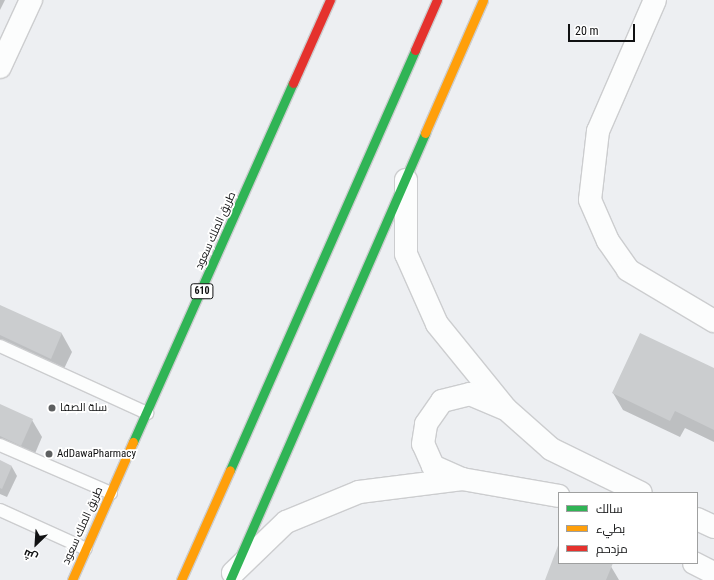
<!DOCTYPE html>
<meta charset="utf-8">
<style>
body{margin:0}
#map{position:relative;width:714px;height:580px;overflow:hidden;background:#edeff2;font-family:"Roboto Condensed",Cairo,sans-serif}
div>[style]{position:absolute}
.shadow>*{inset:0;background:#0003}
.building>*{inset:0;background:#cbcdcf}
.roads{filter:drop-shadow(1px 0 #cccdcf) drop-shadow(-1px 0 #cccdcf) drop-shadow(0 1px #cccdcf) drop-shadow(0 -1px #cccdcf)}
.lane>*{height:12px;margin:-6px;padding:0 6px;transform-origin:6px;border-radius:6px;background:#fcfdfd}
.street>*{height:22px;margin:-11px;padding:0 11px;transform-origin:11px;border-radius:11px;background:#fcfdfd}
.fast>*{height:9px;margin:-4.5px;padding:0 4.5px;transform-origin:4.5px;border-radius:4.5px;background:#30b455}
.slow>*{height:9px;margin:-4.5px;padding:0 4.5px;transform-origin:4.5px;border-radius:4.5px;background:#ff9f0a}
.jam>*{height:9px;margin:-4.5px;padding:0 4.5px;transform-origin:4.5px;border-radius:4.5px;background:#e5322d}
.dots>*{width:11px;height:11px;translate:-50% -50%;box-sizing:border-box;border:2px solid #fff;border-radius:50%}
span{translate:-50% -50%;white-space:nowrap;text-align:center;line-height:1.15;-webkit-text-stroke:3.5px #fff;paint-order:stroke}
.shield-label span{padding:1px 3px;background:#fff;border:1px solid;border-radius:3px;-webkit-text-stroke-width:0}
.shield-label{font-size:10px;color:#101112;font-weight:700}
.street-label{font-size:11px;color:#101112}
.poi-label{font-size:11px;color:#101112}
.left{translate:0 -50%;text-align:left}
.legend{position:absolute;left:558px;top:492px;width:140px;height:72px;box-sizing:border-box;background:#fff;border:1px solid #9fa0a0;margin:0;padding:5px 7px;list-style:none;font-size:12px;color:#101112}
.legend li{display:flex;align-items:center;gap:8px;height:20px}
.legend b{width:20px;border:1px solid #9fa0a0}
.north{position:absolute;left:16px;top:524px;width:40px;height:40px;-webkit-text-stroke:3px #fff;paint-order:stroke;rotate:205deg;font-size:11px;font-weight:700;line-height:16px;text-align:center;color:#101112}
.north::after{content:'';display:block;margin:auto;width:14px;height:18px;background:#101112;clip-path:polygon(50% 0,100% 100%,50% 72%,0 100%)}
.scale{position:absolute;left:568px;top:24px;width:67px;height:18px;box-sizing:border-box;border:2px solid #101112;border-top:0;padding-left:5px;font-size:12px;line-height:14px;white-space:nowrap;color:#101112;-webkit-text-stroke:3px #fff;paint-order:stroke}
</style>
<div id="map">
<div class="shadow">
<i style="clip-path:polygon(0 0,5px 0,0 10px)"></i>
<i style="clip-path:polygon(0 306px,62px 334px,72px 352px,61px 375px,0 347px)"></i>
<i style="clip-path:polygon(714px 368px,714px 442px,685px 428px,680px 437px,623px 410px,613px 393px)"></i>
<i style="clip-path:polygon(0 405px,32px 420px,42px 437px,31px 463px,0 449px)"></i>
<i style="clip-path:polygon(0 461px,12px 467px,17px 476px,7px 497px,0 494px)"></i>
<i style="clip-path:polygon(559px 546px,559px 563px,609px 563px,619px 580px,546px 580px)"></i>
</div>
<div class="building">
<i style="clip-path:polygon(0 305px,62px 333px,51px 359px,0 335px)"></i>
<i style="clip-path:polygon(640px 333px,714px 368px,714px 430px,675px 411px,670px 421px,612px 393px)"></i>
<i style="clip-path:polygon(0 404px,33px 419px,21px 446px,0 436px)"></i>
<i style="clip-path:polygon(0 460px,12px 466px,2px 489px,0 488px)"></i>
<i style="clip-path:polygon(559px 543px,559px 563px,613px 563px,606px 580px,545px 580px)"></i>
</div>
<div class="roads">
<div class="lane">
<i style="left:0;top:346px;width:162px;rotate:24.5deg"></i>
<i style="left:0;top:445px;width:121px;rotate:23.4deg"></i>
<i style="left:0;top:510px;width:94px;rotate:24.4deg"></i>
</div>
<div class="street">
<i style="left:655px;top:0;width:143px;rotate:113.5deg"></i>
<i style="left:598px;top:131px;width:69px;rotate:96.6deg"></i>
<i style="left:590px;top:200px;width:45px;rotate:66.3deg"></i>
<i style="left:608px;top:241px;width:35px;rotate:55deg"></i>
<i style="left:628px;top:270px;width:100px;rotate:30.7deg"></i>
<i style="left:0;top:67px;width:74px;rotate:-65.2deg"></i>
<i style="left:406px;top:180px;width:74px;rotate:90deg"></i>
<i style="left:406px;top:254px;width:77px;rotate:66.1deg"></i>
<i style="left:437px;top:324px;width:109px;rotate:50.9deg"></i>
<i style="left:506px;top:409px;width:60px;rotate:41.6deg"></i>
<i style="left:551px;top:449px;width:100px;rotate:26.1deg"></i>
<i style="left:462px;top:479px;width:32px;rotate:-156deg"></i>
<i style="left:433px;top:466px;width:24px;rotate:-114deg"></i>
<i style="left:423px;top:444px;width:20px;rotate:-81deg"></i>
<i style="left:426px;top:424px;width:28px;rotate:-55deg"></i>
<i style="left:442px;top:401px;width:29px;rotate:-14deg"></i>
<i style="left:470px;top:394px;width:36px;rotate:23deg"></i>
<i style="left:697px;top:519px;width:19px;rotate:25deg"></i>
<i style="left:694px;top:563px;width:22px;rotate:27deg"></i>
<i style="left:233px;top:573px;width:74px;rotate:-43.9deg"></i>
<i style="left:286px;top:522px;width:79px;rotate:-22.3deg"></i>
<i style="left:359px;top:492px;width:104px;rotate:-7.2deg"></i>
<i style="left:462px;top:479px;width:98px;rotate:9.9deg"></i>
</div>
<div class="fast">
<i style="left:133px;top:442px;width:393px;rotate:-66deg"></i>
<i style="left:230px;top:470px;width:459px;rotate:-66.2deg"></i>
<i style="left:230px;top:580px;width:488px;rotate:-66.4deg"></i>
</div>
<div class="slow">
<i style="left:425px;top:133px;width:145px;rotate:-66.4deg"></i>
<i style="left:72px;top:580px;width:151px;rotate:-66.2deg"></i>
<i style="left:181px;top:580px;width:120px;rotate:-66deg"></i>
</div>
<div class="jam">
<i style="left:415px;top:50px;width:55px;rotate:-66.3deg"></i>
<i style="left:293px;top:83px;width:91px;rotate:-66deg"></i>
</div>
</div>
<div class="dots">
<i style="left:52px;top:408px;background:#5d5f60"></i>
<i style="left:49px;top:454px;background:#5d5f60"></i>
</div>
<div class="shield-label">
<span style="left:202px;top:291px">610</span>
</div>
<div class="street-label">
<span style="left:216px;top:231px;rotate:-66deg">طريق الملك سعود</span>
<span style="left:83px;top:526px;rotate:-66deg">طريق الملك سعود</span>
</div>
<div class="poi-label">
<span class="left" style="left:60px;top:408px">سلة الصفا</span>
<span class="left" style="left:57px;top:454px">AdDawaPharmacy</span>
</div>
<ul class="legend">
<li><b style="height:5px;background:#30b455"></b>سالك</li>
<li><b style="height:5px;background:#ff9f0a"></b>بطيء</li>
<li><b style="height:5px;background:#e5322d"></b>مزدحم</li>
</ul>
<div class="north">ش</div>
<div class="scale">20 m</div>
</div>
